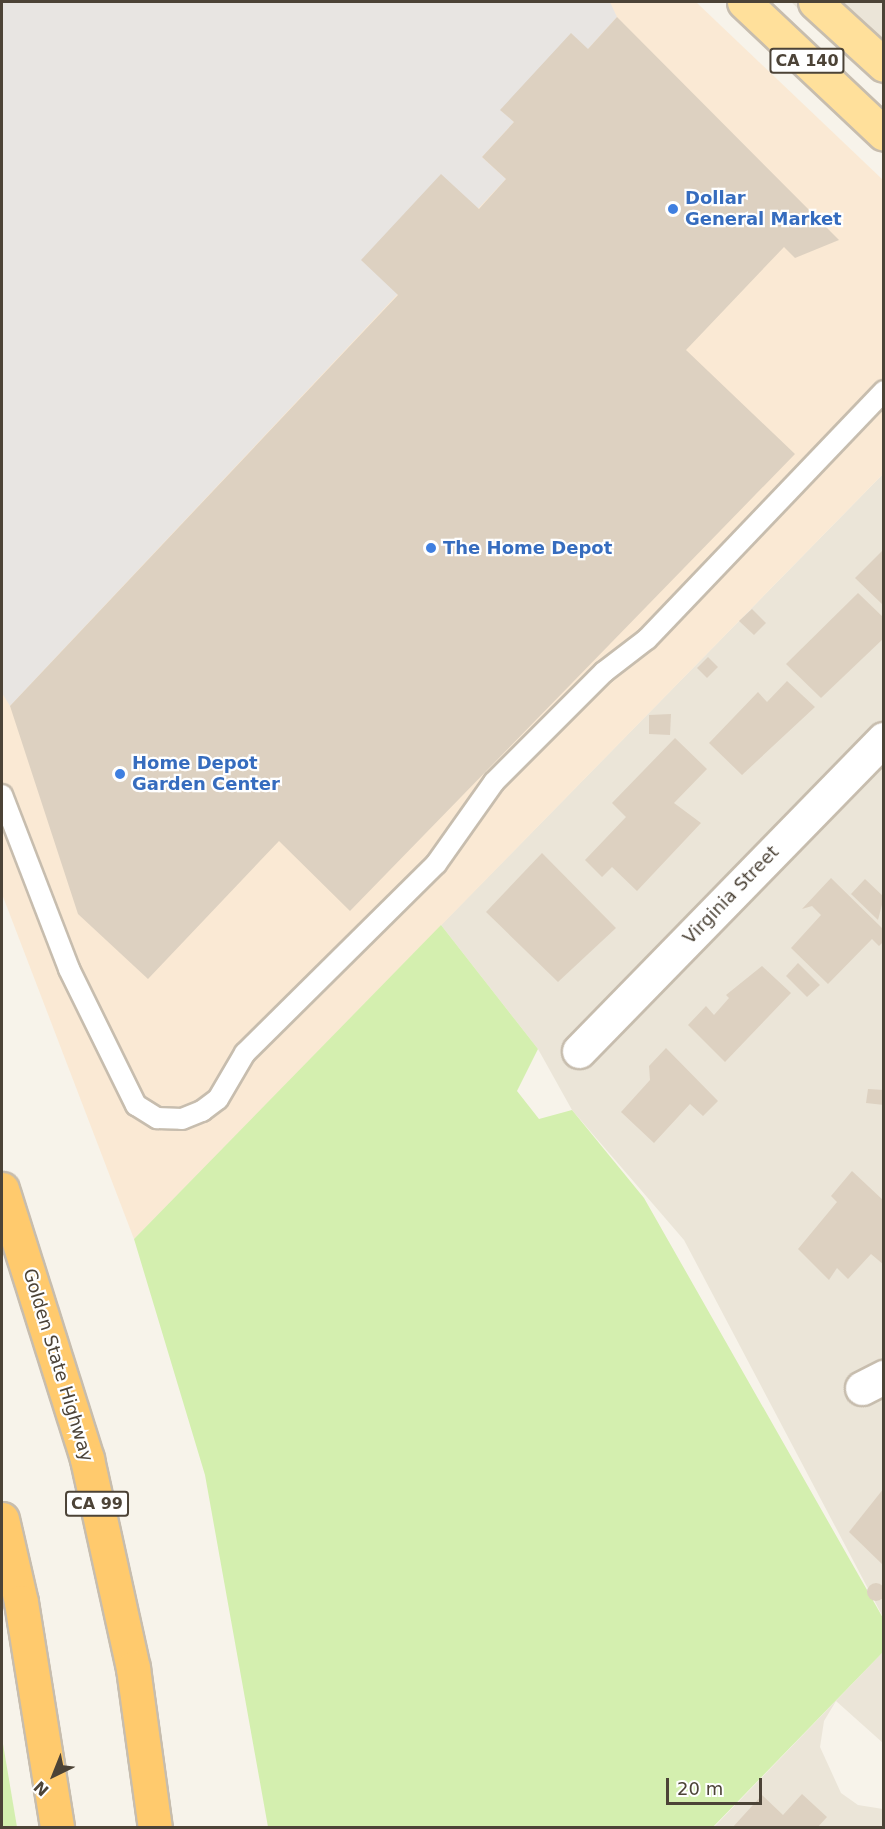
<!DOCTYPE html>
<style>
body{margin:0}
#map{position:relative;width:885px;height:1829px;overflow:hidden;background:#f7f3ea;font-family:"DejaVu Sans",sans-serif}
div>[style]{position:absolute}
.residential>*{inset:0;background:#ebe5d8}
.commercial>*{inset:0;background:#fae9d4}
.green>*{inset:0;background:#d4efaf}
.parking>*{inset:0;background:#e8e5e2}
.building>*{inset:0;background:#ddd1c1}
.round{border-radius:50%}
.roads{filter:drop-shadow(2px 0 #c7bdae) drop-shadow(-2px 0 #c7bdae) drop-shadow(0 2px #c7bdae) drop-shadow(0 -2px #c7bdae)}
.service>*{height:20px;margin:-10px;padding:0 10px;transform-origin:10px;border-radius:10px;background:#fff}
.minor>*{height:33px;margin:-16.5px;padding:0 16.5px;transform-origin:16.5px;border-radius:16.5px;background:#fff}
.primary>*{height:33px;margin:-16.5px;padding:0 16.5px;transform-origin:16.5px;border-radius:16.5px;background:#ffe09b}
.motorway>*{height:33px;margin:-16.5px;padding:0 16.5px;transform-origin:16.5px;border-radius:16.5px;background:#ffca6d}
.dots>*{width:16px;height:16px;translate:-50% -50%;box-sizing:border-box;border:3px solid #fff;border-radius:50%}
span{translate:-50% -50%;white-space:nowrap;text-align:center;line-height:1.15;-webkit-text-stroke:4.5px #fff;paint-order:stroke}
.shield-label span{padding:2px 4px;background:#fff;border:2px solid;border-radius:4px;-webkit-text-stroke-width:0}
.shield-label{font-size:16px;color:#4c4337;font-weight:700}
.shop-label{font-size:18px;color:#366cbe;font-weight:700}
.left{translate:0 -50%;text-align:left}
.street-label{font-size:18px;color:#4c4337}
.frame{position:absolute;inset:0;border:3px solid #4c4337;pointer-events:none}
.north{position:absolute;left:24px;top:1745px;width:60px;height:60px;-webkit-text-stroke:4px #fff;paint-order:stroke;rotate:223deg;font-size:16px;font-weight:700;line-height:24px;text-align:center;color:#4c4337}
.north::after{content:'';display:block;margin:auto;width:21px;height:27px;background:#4c4337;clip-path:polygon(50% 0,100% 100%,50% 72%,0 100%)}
.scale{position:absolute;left:666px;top:1778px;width:96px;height:27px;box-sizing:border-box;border:3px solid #4c4337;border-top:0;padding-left:8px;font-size:18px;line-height:21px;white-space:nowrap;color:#4c4337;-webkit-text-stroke:4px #fff;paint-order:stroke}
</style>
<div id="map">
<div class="residential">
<i style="clip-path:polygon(791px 2px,883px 2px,883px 86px)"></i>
<i style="clip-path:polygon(883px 474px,883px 1617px,684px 1240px,572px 1110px,538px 1049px,441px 925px)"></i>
<i style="clip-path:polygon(883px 1652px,883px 1743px,836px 1701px,824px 1721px,820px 1747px,841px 1793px,858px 1805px,883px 1809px,883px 1827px,713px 1828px)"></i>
</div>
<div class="commercial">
<i style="clip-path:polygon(2px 2px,696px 2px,883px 180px,883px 474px,134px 1239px,2px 894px)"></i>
</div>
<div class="green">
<i style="clip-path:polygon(441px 925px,538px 1049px,517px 1091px,539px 1119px,572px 1110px,644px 1198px,883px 1618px,883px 1652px,713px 1827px,268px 1827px,205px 1475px,134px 1239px)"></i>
<i style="clip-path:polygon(2px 1738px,17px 1827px,2px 1827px)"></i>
</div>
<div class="parking">
<i style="clip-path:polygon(2px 2px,610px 2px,617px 17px,588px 49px,501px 110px,514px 122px,482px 157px,506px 179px,10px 706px,2px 693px)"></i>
</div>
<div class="building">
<i style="clip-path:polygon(617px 17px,839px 240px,795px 258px,784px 247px,686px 350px,795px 454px,350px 911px,279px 841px,148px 979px,78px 914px,10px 706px,398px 295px,361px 260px,441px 174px,479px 209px,506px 179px,482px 157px,514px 122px,500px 110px,571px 33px,588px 49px)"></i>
<i style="clip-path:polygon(884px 549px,884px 606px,855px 578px)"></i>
<i style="clip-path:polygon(858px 593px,884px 618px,884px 638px,821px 698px,786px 664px)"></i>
<i style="clip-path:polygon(752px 609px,766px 623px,754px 635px,739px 621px)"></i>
<i style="clip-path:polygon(708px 657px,718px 667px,707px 678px,697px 668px)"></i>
<i style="clip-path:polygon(787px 681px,815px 707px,742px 775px,709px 743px,758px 692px,767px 702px)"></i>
<i style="clip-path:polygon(671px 714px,670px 735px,649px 734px,649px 715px)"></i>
<i style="clip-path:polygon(675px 738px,707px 769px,674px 803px,701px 823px,637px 891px,612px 867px,602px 877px,585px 860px,626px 817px,612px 803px)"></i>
<i style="clip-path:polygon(542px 853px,616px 928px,558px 982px,486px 912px)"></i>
<i style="clip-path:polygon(831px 878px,882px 928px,884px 941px,879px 946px,872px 939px,828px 984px,791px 948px,821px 915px,812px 906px,802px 909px)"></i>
<i style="clip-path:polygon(865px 879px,884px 897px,878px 920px,851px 894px)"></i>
<i style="clip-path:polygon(798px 963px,820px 985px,807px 997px,786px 976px)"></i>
<i style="clip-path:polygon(762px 966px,791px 993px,725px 1062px,688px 1025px,706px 1006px,714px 1015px,729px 998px,726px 995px)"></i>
<i style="clip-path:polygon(666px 1048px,718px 1101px,703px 1116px,690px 1104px,654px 1143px,621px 1112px,650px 1080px,649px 1066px)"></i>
<i style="clip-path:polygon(868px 1089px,884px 1090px,884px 1105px,866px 1103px)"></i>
<i style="clip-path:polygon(852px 1171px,884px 1201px,884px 1265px,871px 1254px,848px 1279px,837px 1268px,829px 1280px,798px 1249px,837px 1202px,831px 1196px)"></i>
<i style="clip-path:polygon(884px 1488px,884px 1566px,849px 1532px)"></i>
<i class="round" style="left:867px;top:1583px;width:18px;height:18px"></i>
<i style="clip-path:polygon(802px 1794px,827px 1817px,817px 1828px,732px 1828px,762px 1795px,783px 1815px)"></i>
</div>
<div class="roads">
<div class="service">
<i style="left:2px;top:795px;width:186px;rotate:68.9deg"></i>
<i style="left:69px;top:969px;width:152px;rotate:63.8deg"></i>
<i style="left:136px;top:1105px;width:25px;rotate:32deg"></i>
<i style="left:157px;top:1118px;width:25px;rotate:2deg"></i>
<i style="left:182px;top:1119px;width:22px;rotate:-22deg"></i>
<i style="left:202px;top:1111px;width:20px;rotate:-37deg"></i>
<i style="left:218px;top:1099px;width:53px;rotate:-59.6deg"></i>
<i style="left:245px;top:1053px;width:269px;rotate:-44.7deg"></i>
<i style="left:436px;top:864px;width:100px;rotate:-54.7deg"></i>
<i style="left:494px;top:782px;width:156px;rotate:-45deg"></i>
<i style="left:604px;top:672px;width:54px;rotate:-37.5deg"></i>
<i style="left:647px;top:639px;width:343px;rotate:-46.3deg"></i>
</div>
<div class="minor">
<i style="left:579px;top:1051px;width:436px;rotate:-45.7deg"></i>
<i style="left:862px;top:1388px;width:25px;rotate:-27deg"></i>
</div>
<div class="primary">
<i style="left:744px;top:2px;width:192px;rotate:43.3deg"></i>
<i style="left:815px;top:2px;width:93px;rotate:42.4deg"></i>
</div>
<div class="motorway">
<i style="left:2px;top:1189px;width:283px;rotate:72.5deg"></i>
<i style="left:87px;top:1459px;width:214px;rotate:77.6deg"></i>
<i style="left:133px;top:1668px;width:162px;rotate:82.2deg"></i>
<i style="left:2px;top:1519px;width:85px;rotate:77.1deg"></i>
<i style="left:21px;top:1602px;width:229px;rotate:80.9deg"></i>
</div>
</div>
<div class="dots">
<i style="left:673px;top:209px;background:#3f7fe0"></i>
<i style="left:431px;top:548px;background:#3f7fe0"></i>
<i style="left:120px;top:774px;background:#3f7fe0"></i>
</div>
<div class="shield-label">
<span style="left:807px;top:61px">CA 140</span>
<span style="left:97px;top:1504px">CA 99</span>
</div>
<div class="shop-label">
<span class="left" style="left:685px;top:209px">Dollar<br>General Market</span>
<span class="left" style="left:443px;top:548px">The Home Depot</span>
<span class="left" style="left:132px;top:774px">Home Depot<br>Garden Center</span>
</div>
<div class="street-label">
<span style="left:731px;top:895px;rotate:-46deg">Virginia Street</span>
<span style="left:58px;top:1365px;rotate:73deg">Golden State Highway</span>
</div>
<div class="frame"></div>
<div class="north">N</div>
<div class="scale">20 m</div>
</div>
